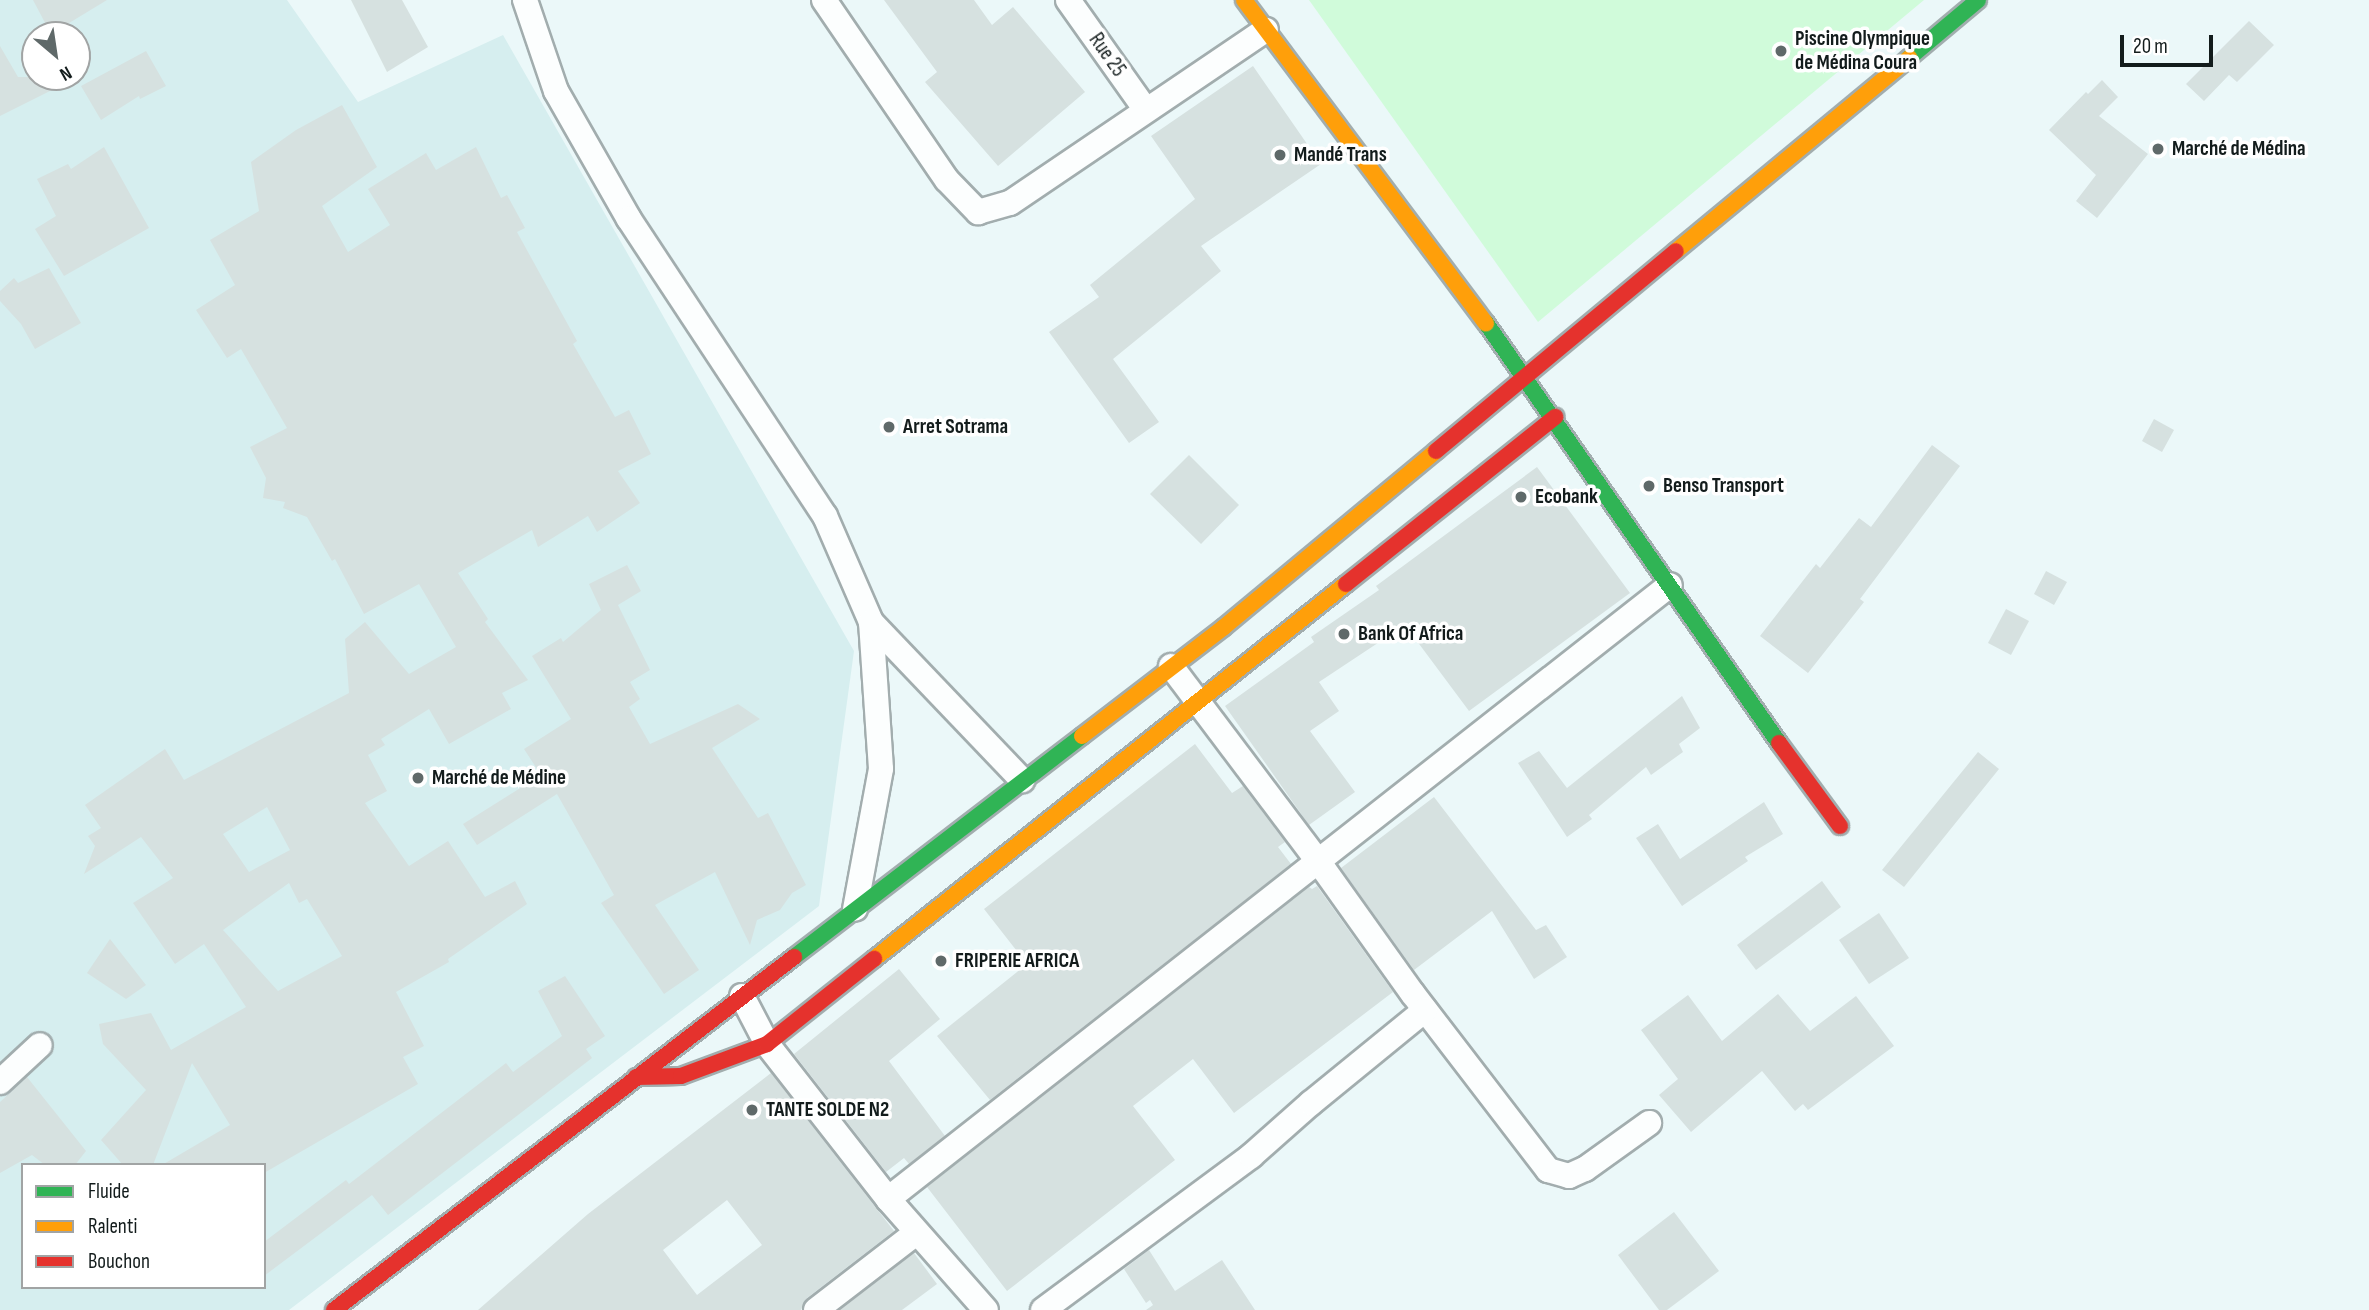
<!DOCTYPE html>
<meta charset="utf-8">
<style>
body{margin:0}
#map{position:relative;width:2369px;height:1310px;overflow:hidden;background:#ebf8f9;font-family:"Sofia Sans Condensed",sans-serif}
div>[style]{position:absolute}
.built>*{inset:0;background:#d6eeef}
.green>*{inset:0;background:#d0fbda}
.building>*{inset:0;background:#d6e1e0}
.roads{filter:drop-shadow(2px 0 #a2adae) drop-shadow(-2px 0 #a2adae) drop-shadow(0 2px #a2adae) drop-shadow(0 -2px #a2adae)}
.street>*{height:24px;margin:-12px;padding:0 12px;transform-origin:12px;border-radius:12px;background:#fcfefe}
.fast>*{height:16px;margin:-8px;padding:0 8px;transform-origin:8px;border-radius:8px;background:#30b455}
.slow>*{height:16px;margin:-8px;padding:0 8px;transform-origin:8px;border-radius:8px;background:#ff9f0a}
.jam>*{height:16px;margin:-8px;padding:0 8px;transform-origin:8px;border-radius:8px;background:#e5322d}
.dots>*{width:19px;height:19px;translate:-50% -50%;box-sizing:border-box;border:4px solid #fff;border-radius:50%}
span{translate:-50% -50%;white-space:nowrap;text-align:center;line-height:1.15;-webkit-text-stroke:7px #fff;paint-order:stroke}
.poi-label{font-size:21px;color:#131c1c;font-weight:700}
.left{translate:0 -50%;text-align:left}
.street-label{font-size:21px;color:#131c1c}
.legend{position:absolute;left:21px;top:1163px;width:245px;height:126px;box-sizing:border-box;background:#fff;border:2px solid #a1a4a4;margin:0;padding:9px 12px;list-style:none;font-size:21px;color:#131c1c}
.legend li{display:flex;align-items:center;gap:14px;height:35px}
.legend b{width:35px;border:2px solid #a1a4a4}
.north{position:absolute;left:21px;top:21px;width:70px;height:70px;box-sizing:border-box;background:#fff;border:2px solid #a1a4a4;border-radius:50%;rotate:151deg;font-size:19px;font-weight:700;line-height:28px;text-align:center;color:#131c1c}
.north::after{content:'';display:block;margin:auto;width:24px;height:32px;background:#5f6969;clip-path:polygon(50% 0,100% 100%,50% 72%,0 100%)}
.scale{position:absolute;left:2120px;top:35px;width:93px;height:32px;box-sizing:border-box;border:4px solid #131c1c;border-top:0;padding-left:9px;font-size:21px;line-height:24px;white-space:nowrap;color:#131c1c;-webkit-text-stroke:5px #fff;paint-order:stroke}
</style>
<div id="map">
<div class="built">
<i style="clip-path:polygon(evenodd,0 0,287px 0,358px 102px,503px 35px,854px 651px,819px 906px,289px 1310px,0 1310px,0 0,35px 35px,77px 35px,77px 77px,35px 77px,35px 35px,0 0,23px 1165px,264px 1165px,264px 1287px,23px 1287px,23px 1165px)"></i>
</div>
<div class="green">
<i style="clip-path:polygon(1309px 0,1924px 0,1538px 322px)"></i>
</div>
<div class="building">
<i style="clip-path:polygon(33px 0,107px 0,51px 34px)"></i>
<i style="clip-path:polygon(351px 0,402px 0,428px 47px,387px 72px)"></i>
<i style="clip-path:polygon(884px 0,974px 0,992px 25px,1013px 7px,1085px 92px,998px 166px,925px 82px,937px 72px)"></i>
<i style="clip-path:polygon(2249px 21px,2274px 45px,2237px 82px,2229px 75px,2204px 101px,2186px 84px)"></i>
<i style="clip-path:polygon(0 46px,18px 77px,78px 77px,0 116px)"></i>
<i style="clip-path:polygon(146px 51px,166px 86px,140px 99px,139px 96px,101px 120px,81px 86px)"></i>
<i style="clip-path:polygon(1253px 66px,1321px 164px,1201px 246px,1221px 271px,1113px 359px,1159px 422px,1129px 443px,1049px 332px,1099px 297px,1090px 285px,1195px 199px,1151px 136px)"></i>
<i style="clip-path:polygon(2102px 80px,2118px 97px,2099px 116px,2148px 154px,2097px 218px,2076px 201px,2096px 175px,2049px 130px,2086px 92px,2088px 94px)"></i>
<i style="clip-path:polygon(evenodd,342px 105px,377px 167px,322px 206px,348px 252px,390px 225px,368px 189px,426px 153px,436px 170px,476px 147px,501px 198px,507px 195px,525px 228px,517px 232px,577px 341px,573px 344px,615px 417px,629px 410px,651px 454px,618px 471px,640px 503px,597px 532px,588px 516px,538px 547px,532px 530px,458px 573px,488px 619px,485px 622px,528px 680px,502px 693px,511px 709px,449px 744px,429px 709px,381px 739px,385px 745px,368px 755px,387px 791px,365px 803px,409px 866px,448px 841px,485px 897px,515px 881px,527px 904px,448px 959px,449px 962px,396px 992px,424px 1046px,403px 1057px,418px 1084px,264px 1173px,264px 1165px,162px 1165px,230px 1125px,192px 1063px,153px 1165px,123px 1165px,101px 1140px,146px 1090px,103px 1044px,99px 1024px,151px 1013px,171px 1050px,246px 1007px,204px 944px,175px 964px,133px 903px,173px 878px,141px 837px,84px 874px,95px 846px,88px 836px,101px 828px,85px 805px,165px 749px,184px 780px,349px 693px,345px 639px,365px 622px,409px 674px,456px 647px,419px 584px,364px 614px,335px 559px,332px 561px,307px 517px,283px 508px,285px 502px,263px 498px,266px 478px,250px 447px,287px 428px,241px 349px,227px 358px,196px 310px,235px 285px,210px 240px,259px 211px,251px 162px,296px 130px,342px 105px,267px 807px,290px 850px,249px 872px,223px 834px,267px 807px,342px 105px,289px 883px,299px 903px,307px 899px,342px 956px,278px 991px,223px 930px,289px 883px)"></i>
<i style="clip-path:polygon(104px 147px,149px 228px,64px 276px,35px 229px,56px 216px,37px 179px,68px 164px,71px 169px)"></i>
<i style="clip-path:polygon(49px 268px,81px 323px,35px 349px,21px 324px,0 301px,0 291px,14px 278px,18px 283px)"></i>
<i style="clip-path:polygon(2154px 419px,2174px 430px,2162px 452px,2142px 441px)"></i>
<i style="clip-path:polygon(1932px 445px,1960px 466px,1860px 599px,1864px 602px,1808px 673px,1760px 636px,1816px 564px,1820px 568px,1859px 518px,1871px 527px)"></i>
<i style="clip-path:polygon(1189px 455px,1239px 505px,1201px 544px,1150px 494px)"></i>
<i style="clip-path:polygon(1537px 467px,1630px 593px,1469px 711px,1405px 625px,1319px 682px,1339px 711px,1310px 731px,1355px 792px,1309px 825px,1225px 706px,1314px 642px,1311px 637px,1379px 590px,1376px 586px)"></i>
<i style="clip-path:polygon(627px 565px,641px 591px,618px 605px,650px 670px,630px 682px,640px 699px,629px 707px,650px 744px,738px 704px,760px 719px,712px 748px,758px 818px,768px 813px,806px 885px,792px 893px,780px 910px,757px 920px,750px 945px,715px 872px,655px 905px,699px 970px,664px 994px,601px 903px,614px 895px,557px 794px,477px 845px,463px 824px,541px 775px,524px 749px,571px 719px,532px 656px,561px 638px,563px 642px,601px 610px,589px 584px)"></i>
<i style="clip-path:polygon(2046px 571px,2067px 582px,2054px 605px,2034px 594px)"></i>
<i style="clip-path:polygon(2006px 609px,2029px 621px,2011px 655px,1988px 643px)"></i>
<i style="clip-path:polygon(1682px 696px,1700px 728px,1679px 744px,1683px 752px,1651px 775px,1646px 767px,1589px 815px,1592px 819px,1567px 837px,1518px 763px,1539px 751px,1567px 788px)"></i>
<i style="clip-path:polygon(1195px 744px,1232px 793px,1243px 786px,1285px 842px,1278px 847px,1291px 864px,990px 1100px,937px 1036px,1027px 964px,984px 909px)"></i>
<i style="clip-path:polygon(1978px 752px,1999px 769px,1904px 887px,1882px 870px)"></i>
<i style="clip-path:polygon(1434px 797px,1536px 930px,1546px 925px,1567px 957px,1534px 979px,1492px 911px,1414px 970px,1341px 868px)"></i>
<i style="clip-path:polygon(1764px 802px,1783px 834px,1745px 857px,1748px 861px,1682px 906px,1636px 838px,1658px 824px,1680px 859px)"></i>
<i style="clip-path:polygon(1822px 881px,1841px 907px,1756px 970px,1737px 945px)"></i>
<i style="clip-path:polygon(1317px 886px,1393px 992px,1234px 1113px,1193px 1059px,1133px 1106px,1175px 1160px,1007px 1291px,927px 1187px,1309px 887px,1312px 889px)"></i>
<i style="clip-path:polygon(1879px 913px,1909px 958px,1869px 984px,1839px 940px)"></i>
<i style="clip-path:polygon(110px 939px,146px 985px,126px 999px,87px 973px)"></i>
<i style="clip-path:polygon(899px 969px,940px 1019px,889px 1061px,945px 1136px,909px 1164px,904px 1158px,886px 1172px,794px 1054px)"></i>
<i style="clip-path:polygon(565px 976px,605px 1036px,586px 1049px,592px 1058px,388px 1215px,372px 1195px,264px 1276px,264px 1242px,346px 1180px,349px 1184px,506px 1063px,513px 1072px,562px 1036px,538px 991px)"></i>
<i style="clip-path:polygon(1778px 994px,1810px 1031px,1856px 996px,1894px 1046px,1808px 1110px,1803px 1104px,1795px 1111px,1762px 1071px,1691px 1132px,1659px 1095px,1678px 1079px,1641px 1030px,1688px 995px,1722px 1041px)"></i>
<i style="clip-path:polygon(evenodd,771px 1073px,894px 1231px,807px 1298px,801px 1310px,478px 1310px,588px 1214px,771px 1073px,727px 1200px,762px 1245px,697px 1295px,663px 1250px,727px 1200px)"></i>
<i style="clip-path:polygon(27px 1077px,86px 1151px,75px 1165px,45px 1165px,32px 1155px,0 1173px,0 1102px)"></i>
<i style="clip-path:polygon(1674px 1212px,1719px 1271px,1667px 1310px,1659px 1310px,1618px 1255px)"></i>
<i style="clip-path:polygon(1149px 1250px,1175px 1291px,1222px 1260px,1255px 1310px,1146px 1310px,1153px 1305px,1150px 1300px,1146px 1303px,1124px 1269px)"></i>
<i style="clip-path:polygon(914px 1253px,937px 1284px,902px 1310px,840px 1310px)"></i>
</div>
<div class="roads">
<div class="street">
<i style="left:525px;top:0;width:96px;rotate:71.2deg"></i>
<i style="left:556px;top:91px;width:147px;rotate:60.3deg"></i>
<i style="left:629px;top:219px;width:356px;rotate:56.6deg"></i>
<i style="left:825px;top:516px;width:116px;rotate:66.5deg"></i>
<i style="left:871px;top:622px;width:147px;rotate:86.1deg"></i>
<i style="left:881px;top:769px;width:142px;rotate:100.5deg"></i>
<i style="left:824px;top:0;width:218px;rotate:55.7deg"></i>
<i style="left:947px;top:180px;width:45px;rotate:45.9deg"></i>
<i style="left:978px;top:212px;width:33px;rotate:-16deg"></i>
<i style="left:1010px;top:203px;width:309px;rotate:-34.1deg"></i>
<i style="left:1068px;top:0;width:135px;rotate:54.7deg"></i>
<i style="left:871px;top:622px;width:219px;rotate:46.3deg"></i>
<i style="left:1171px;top:666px;width:244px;rotate:53deg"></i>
<i style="left:1318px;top:861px;width:163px;rotate:54.5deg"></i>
<i style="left:1413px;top:994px;width:222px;rotate:52.5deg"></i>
<i style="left:1548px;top:1170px;width:22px;rotate:16deg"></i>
<i style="left:1569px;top:1176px;width:17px;rotate:-24deg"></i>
<i style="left:1585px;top:1169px;width:79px;rotate:-35.7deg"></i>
<i style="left:742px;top:996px;width:54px;rotate:62.5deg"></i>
<i style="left:767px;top:1044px;width:197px;rotate:52deg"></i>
<i style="left:888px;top:1199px;width:148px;rotate:48.6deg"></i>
<i style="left:0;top:1082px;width:54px;rotate:-42.8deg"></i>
<i style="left:888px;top:1199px;width:994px;rotate:-38.14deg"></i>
<i style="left:816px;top:1310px;width:126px;rotate:-37.6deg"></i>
<i style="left:1043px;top:1310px;width:259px;rotate:-36.5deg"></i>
<i style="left:1251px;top:1156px;width:80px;rotate:-41.5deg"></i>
<i style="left:1311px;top:1103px;width:147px;rotate:-39.2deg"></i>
</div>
<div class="fast">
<i style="left:1909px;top:58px;width:90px;rotate:-40deg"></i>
<i style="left:1486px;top:323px;width:512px;rotate:55.1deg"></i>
<i style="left:794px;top:957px;width:363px;rotate:-37.5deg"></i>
</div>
<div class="slow">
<i style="left:1244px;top:0;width:404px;rotate:53.2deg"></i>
<i style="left:1676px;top:251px;width:303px;rotate:-39.6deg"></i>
<i style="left:1082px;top:736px;width:179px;rotate:-37.5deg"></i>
<i style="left:1224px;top:627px;width:276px;rotate:-39.7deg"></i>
<i style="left:874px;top:959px;width:603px;rotate:-38.47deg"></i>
</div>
<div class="jam">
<i style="left:1436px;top:451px;width:312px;rotate:-39.8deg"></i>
<i style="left:1346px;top:584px;width:268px;rotate:-38.6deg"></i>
<i style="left:1779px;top:743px;width:103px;rotate:53.7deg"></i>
<i style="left:636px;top:1077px;width:45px;rotate:-1.3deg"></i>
<i style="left:681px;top:1076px;width:92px;rotate:-20.4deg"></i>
<i style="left:767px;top:1044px;width:137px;rotate:-38.5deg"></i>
<i style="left:334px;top:1310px;width:580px;rotate:-37.5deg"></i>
</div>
</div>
<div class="dots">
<i style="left:1781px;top:51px;background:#5f6969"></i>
<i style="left:2158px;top:149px;background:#5f6969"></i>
<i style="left:1280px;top:155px;background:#5f6969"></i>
<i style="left:889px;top:427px;background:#5f6969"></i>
<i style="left:1649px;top:486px;background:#5f6969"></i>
<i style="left:1521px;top:497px;background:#5f6969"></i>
<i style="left:1344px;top:634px;background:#5f6969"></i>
<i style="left:418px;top:778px;background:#5f6969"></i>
<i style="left:941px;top:961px;background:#5f6969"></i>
<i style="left:752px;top:1110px;background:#5f6969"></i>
</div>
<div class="poi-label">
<span class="left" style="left:1795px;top:51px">Piscine Olympique<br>de Médina Coura</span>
<span class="left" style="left:2172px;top:149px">Marché de Médina</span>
<span class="left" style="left:1294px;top:155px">Mandé Trans</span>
<span class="left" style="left:903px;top:427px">Arret Sotrama</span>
<span class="left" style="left:1663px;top:486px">Benso Transport</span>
<span class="left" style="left:1535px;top:497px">Ecobank</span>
<span class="left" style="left:1358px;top:634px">Bank Of Africa</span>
<span class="left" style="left:432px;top:778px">Marché de Médine</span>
<span class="left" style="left:955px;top:961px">FRIPERIE AFRICA</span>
<span class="left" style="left:766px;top:1110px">TANTE SOLDE N2</span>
</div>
<div class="street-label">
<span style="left:1107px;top:55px;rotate:55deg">Rue 25</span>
</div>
<ul class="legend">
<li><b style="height:9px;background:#30b455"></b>Fluide</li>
<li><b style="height:9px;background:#ff9f0a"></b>Ralenti</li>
<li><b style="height:9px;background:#e5322d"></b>Bouchon</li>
</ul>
<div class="north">N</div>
<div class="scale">20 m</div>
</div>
